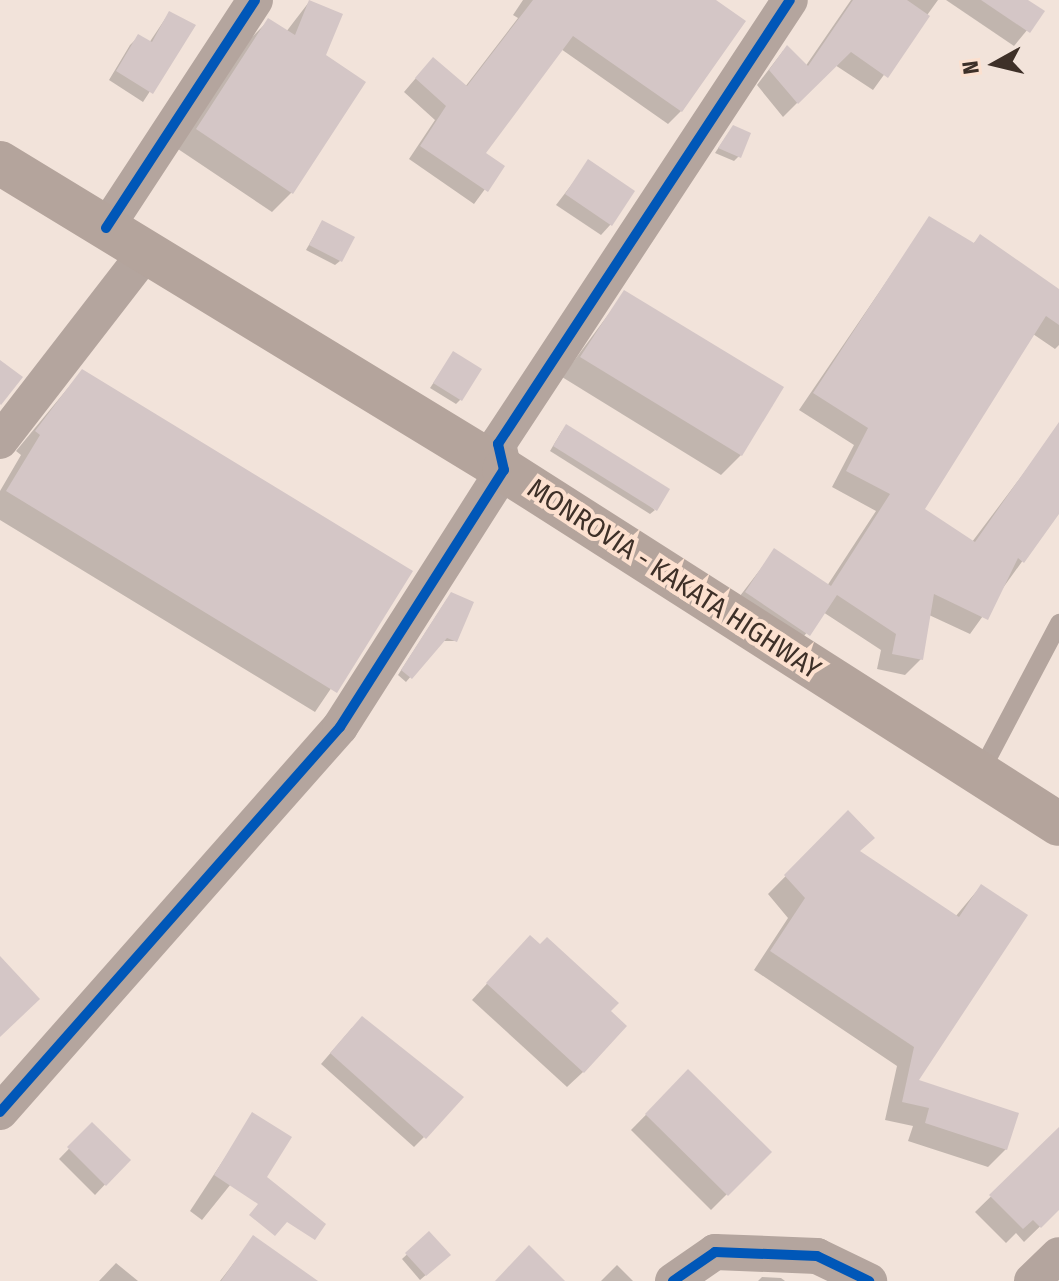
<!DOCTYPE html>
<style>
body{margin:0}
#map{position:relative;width:1059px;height:1281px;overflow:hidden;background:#f2e3da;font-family:"Fira Sans Condensed",sans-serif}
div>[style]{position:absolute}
.shadow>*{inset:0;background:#0003}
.building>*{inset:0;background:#d4c6c6}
.service>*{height:18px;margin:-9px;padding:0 9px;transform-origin:9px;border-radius:9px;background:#b4a59e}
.minor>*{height:36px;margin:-18px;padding:0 18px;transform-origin:18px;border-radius:18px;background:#b4a59e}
.trunk>*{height:44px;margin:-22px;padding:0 22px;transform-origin:22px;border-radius:22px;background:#b4a49c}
.cycleway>*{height:10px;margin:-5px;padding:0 5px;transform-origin:5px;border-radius:5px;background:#0057b8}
span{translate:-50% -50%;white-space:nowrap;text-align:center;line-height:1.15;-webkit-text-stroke:8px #fce0cf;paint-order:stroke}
.street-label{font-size:28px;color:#3e3028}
.north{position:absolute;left:955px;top:24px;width:80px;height:80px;-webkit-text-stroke:6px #fce0cf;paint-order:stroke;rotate:262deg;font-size:22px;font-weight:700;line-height:32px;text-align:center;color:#3e3028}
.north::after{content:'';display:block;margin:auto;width:28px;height:36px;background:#3e3028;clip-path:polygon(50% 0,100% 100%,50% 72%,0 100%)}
</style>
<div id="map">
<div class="shadow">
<i style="clip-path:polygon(523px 0,713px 0,681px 111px,668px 124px,561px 49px,483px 154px,502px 166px,474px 204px,409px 159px,435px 120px,404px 92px,421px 72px,465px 87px,518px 18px,513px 15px)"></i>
<i style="clip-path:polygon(851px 0,938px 0,873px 90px,835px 65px,783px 117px,757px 85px,783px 51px,805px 67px)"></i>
<i style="clip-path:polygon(946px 0,1024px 0,1042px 12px,1014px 46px)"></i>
<i style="clip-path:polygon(309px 2px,323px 56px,292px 192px,272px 212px,178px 149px,249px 40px,269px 20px,286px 32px)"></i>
<i style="clip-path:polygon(169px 13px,193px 25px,143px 102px,109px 80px,130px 45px,139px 36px,149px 43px)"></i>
<i style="clip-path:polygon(729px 132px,739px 156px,734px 161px,715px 153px)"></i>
<i style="clip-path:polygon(589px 162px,611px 224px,601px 235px,556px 205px)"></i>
<i style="clip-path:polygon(929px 219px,973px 244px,981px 236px,1059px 292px,1059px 345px,1055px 349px,1033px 334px,922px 510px,972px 542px,1048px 441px,1059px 448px,1059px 510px,970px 634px,929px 615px,921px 659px,905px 675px,877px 669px,881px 650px,823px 612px,793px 650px,730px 609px,775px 550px,827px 586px,876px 511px,832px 487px,854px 445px,799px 410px)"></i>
<i style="clip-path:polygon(322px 222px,340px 261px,335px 265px,306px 250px)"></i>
<i style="clip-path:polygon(625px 292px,741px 455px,721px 475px,562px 377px)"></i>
<i style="clip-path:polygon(453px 354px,460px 400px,456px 404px,430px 388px)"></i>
<i style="clip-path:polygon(82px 371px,408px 575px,315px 712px,0 520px,0 491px,21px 455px,16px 451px)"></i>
<i style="clip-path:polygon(562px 431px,655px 510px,650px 514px,550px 451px)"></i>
<i style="clip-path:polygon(447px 599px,455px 641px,441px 641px,406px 682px,398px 675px)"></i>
<i style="clip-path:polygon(848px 813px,858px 852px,955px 917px,981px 886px,916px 1081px,1006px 1149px,988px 1167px,908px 1141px,913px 1126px,885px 1120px,897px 1066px,754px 970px,788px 918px,768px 894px)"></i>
<i style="clip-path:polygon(515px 953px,609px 1011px,583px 1072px,567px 1087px,472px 1000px)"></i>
<i style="clip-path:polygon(352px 1028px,424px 1137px,414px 1147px,321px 1064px)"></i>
<i style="clip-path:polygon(688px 1072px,769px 1152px,711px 1210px,631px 1130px)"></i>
<i style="clip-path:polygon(253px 1115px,275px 1129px,202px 1220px,190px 1211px)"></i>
<i style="clip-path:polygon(92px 1125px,128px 1160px,95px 1195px,59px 1159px)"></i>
<i style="clip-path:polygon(1059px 1130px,1059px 1208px,1024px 1242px,1016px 1233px,1006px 1243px,975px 1212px)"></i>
<i style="clip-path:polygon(429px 1234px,443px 1260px,420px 1280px,402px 1259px)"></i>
<i style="clip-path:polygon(253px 1238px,293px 1281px,220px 1281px)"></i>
<i style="clip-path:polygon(116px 1263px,138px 1281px,99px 1281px)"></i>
<i style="clip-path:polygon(617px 1265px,633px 1281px,601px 1281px)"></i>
<i style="clip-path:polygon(762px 1277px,781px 1278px,785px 1281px,758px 1281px)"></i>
</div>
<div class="building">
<i style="clip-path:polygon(309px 0,343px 14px,326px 55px,366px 82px,293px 194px,196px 129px,268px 18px,295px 35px)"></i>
<i style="clip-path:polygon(533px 0,716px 0,746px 21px,682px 112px,573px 36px,486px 153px,505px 166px,488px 192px,420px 146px,446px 106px,415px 78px,433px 57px,467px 86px)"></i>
<i style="clip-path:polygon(853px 0,907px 0,930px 16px,888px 78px,851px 52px,798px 104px,769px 70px,787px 45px,808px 66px)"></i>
<i style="clip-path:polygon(981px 0,1028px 0,1045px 11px,1030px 33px)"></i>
<i style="clip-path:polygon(169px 11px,196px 25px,153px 94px,116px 71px,138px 34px,152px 42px)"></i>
<i style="clip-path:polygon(733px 125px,751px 133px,741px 158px,718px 148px)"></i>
<i style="clip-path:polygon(588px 159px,635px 191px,612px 226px,565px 194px)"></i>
<i style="clip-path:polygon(929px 216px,974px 243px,980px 234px,1059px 289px,1059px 325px,1046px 316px,925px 509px,975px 542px,1059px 422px,1059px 514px,1024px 563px,1018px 558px,988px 620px,934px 594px,923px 660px,892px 654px,896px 634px,837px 595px,810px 636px,745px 592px,774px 548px,831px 586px,890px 494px,846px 471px,868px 428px,813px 393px)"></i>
<i style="clip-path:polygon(322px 220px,355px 237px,342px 262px,309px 245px)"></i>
<i style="clip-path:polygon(624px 290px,784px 387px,742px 456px,580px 357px)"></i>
<i style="clip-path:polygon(453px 351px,482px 369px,462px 401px,433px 383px)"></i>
<i style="clip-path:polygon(0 360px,23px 377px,1px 405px,0 404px)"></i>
<i style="clip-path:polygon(82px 369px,413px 571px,337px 693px,6px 491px,40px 435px,35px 431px)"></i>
<i style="clip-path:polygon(566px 424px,670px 489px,657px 511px,553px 446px)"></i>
<i style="clip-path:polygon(451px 592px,474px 602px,457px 642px,447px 638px,412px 679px,401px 670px)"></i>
<i style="clip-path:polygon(848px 810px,875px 838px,860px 851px,959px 917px,981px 884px,1028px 915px,919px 1080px,1019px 1113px,1007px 1150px,925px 1123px,929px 1108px,902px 1102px,914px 1047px,770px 951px,805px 898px,784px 875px)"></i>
<i style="clip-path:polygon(530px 935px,540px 944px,547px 937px,619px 1003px,611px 1011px,627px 1026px,584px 1073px,486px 983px)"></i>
<i style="clip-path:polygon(0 956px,40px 999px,0 1037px)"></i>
<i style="clip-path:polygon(362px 1016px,464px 1097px,426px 1139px,330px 1053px)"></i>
<i style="clip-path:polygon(688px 1069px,772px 1152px,728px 1196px,645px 1114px)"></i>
<i style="clip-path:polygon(252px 1112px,292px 1137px,267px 1177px,326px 1224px,315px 1240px,287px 1222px,275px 1236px,249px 1215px,258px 1204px,214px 1175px)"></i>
<i style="clip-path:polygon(92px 1122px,131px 1160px,106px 1186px,67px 1147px)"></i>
<i style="clip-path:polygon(1059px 1127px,1059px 1210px,1041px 1228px,1033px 1220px,1023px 1229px,989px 1195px)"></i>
<i style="clip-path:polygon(429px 1231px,451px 1255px,426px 1276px,405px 1253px)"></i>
<i style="clip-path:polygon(253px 1235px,318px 1281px,221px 1281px)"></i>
<i style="clip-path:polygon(529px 1245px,565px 1281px,495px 1281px)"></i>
</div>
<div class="service">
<i style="left:979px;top:775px;width:172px;rotate:-62.2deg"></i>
</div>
<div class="minor">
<i style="left:106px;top:228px;width:272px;rotate:-56.8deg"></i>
<i style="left:0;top:441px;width:239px;rotate:-52.3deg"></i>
<i style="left:0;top:1112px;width:514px;rotate:-48.55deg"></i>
<i style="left:340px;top:727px;width:305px;rotate:-57.5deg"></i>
<i style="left:504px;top:470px;width:27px;rotate:-103deg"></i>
<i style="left:498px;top:444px;width:531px;rotate:-56.67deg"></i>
<i style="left:673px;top:1281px;width:51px;rotate:-34.6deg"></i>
<i style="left:715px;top:1252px;width:102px;rotate:2.2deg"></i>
<i style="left:817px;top:1256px;width:58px;rotate:25.7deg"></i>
<i style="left:1032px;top:1281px;width:37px;rotate:-44deg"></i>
</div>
<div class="trunk">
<i style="left:0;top:163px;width:590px;rotate:31.35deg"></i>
<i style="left:504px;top:470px;width:658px;rotate:32.53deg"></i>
</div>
<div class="cycleway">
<i style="left:106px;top:228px;width:272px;rotate:-56.8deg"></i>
<i style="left:0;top:1112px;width:514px;rotate:-48.55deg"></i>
<i style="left:340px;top:727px;width:305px;rotate:-57.5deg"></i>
<i style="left:504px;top:470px;width:27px;rotate:-103deg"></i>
<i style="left:498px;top:444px;width:531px;rotate:-56.67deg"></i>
<i style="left:673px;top:1281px;width:51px;rotate:-34.6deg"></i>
<i style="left:715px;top:1252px;width:102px;rotate:2.2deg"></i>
<i style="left:817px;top:1256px;width:58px;rotate:25.7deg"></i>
</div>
<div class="street-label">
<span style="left:674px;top:579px;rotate:33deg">MONROVIA - KAKATA HIGHWAY</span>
</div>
<div class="north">N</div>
</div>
